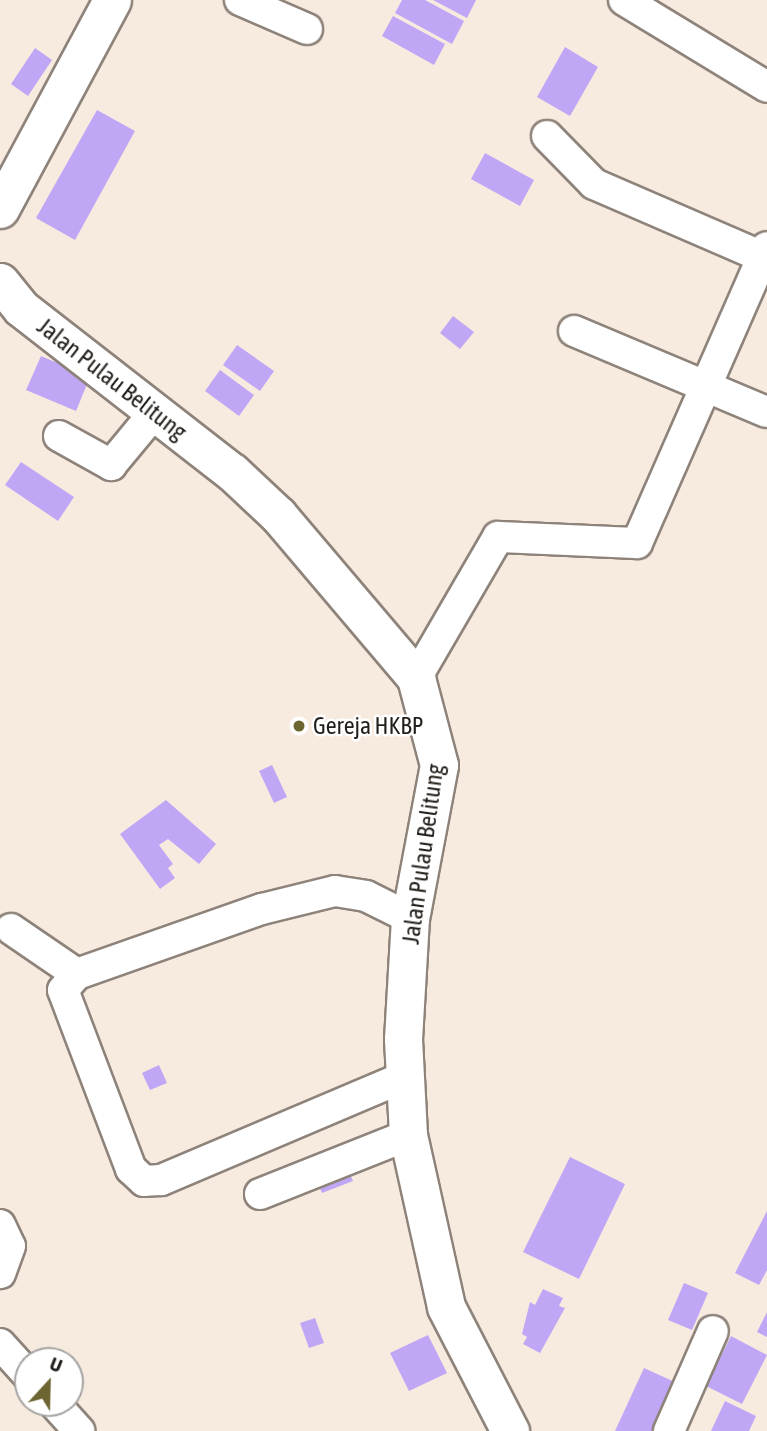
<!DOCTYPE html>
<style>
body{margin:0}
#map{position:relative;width:767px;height:1431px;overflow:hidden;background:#f7ebe0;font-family:"Asap Condensed",sans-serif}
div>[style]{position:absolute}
.building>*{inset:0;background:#bfa7f6}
.roads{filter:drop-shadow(2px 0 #8e837a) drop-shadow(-2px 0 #8e837a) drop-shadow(0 2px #8e837a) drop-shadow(0 -2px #8e837a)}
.minor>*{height:30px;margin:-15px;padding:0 15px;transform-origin:15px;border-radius:15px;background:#fff}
.tertiary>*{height:37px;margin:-18.5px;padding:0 18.5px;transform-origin:18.5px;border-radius:18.5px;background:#fff}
.dots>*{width:19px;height:19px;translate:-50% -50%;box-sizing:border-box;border:4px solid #fff;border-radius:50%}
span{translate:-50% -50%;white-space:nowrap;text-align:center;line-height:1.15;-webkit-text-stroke:5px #fff;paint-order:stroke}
.street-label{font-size:24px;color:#221e1a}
.poi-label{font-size:24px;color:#221e1a}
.left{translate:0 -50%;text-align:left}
.north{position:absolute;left:14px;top:1347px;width:70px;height:70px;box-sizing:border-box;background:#fff;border:2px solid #a7a5a3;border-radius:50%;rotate:22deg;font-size:19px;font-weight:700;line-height:28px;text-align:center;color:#221e1a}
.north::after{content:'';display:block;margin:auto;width:24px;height:32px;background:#6d6531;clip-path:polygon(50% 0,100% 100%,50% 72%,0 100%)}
</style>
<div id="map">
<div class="building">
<i style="clip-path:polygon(402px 0,425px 0,464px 21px,452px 44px,395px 13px)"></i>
<i style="clip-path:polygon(433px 0,476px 0,467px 18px)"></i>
<i style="clip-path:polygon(393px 16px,445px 44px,434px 65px,382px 36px)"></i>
<i style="clip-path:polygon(565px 47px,598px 67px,570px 116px,537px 97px)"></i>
<i style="clip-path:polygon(35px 48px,52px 60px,28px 96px,11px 84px)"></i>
<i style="clip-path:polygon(97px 110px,135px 131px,75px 240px,36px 218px)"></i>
<i style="clip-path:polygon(485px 153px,534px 180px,520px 206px,471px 179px)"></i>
<i style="clip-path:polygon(453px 316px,474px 332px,460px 349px,440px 333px)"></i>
<i style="clip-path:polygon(237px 345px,274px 371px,260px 391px,223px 365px)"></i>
<i style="clip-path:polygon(41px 356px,55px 362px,57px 357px,90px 377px,76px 411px,26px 390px)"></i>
<i style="clip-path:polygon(220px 370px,254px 395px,239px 416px,205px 391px)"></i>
<i style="clip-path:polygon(21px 462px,74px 497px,58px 521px,5px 485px)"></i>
<i style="clip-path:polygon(272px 765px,287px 797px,274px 803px,259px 771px)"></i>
<i style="clip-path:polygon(166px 800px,216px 844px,199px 864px,168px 839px,159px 845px,173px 864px,168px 868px,175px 878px,160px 889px,120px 834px)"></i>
<i style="clip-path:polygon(159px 1065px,167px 1083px,150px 1090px,142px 1073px)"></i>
<i style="clip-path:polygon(570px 1157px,625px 1184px,579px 1279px,523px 1252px)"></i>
<i style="clip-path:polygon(346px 1165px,353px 1181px,322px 1193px,315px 1177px)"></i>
<i style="clip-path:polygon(767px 1211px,767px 1270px,759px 1285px,735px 1273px)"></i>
<i style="clip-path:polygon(684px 1283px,708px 1293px,692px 1330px,668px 1320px)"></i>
<i style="clip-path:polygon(543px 1289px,563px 1298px,559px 1306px,565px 1308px,540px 1353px,523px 1344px,527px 1337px,522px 1334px,530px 1302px,535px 1305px)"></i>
<i style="clip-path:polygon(767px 1312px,767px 1337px,757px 1332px)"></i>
<i style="clip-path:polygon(315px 1318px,324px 1343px,309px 1348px,300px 1323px)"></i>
<i style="clip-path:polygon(428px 1335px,447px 1373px,409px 1391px,390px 1353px)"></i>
<i style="clip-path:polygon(731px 1336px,767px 1355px,742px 1404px,706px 1386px)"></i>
<i style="clip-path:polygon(644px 1368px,677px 1383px,655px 1431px,615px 1431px)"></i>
<i style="clip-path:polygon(725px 1401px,756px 1416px,749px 1431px,711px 1431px)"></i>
</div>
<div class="roads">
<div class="minor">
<i style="left:240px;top:0;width:73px;rotate:23.4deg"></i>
<i style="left:624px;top:0;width:167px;rotate:31.3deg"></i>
<i style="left:547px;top:136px;width:67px;rotate:45.6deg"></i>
<i style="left:594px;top:184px;width:184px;rotate:23.4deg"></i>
<i style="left:574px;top:331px;width:209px;rotate:22.8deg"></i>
<i style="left:59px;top:436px;width:60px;rotate:29.1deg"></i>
<i style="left:111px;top:465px;width:69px;rotate:-50.3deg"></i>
<i style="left:416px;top:678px;width:163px;rotate:-59.8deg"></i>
<i style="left:498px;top:537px;width:139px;rotate:2.5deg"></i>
<i style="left:637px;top:543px;width:323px;rotate:-66.3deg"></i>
<i style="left:11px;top:929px;width:80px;rotate:34.3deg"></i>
<i style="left:404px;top:1077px;width:264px;rotate:157deg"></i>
<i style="left:161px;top:1180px;width:17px;rotate:177deg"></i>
<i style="left:144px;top:1181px;width:18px;rotate:-137deg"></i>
<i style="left:131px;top:1169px;width:191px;rotate:-110.8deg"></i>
<i style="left:63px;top:990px;width:21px;rotate:-49deg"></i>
<i style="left:77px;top:974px;width:196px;rotate:-19.4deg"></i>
<i style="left:262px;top:909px;width:75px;rotate:-13.9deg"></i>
<i style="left:335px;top:891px;width:31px;rotate:9deg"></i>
<i style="left:366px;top:896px;width:49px;rotate:26.6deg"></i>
<i style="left:260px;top:1194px;width:159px;rotate:-21.7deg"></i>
<i style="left:0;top:1225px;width:23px;rotate:65deg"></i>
<i style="left:10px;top:1246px;width:29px;rotate:110deg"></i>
<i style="left:0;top:1344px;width:42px;rotate:47.9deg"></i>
<i style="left:54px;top:1403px;width:38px;rotate:48deg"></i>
<i style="left:669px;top:1431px;width:109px;rotate:-66.3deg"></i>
</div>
<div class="tertiary">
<i style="left:0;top:209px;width:237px;rotate:-61.8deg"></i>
<i style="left:0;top:282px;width:33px;rotate:51deg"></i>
<i style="left:21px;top:308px;width:267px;rotate:37.9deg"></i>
<i style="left:232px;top:472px;width:63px;rotate:43.1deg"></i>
<i style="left:278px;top:515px;width:214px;rotate:49.7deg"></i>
<i style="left:416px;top:678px;width:90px;rotate:75.2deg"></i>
<i style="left:439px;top:765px;width:156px;rotate:100.7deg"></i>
<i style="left:410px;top:918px;width:121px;rotate:93.3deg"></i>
<i style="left:403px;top:1039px;width:96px;rotate:87deg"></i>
<i style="left:408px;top:1135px;width:176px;rotate:77.5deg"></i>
<i style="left:446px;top:1307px;width:140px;rotate:62.7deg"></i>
</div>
</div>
<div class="dots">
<i style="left:299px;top:726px;background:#6d6531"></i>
</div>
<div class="street-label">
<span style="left:112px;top:379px;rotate:38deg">Jalan Pulau Belitung</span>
<span style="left:423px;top:854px;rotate:-82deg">Jalan Pulau Belitung</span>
</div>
<div class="poi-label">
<span class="left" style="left:313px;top:726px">Gereja HKBP</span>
</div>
<div class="north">U</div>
</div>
